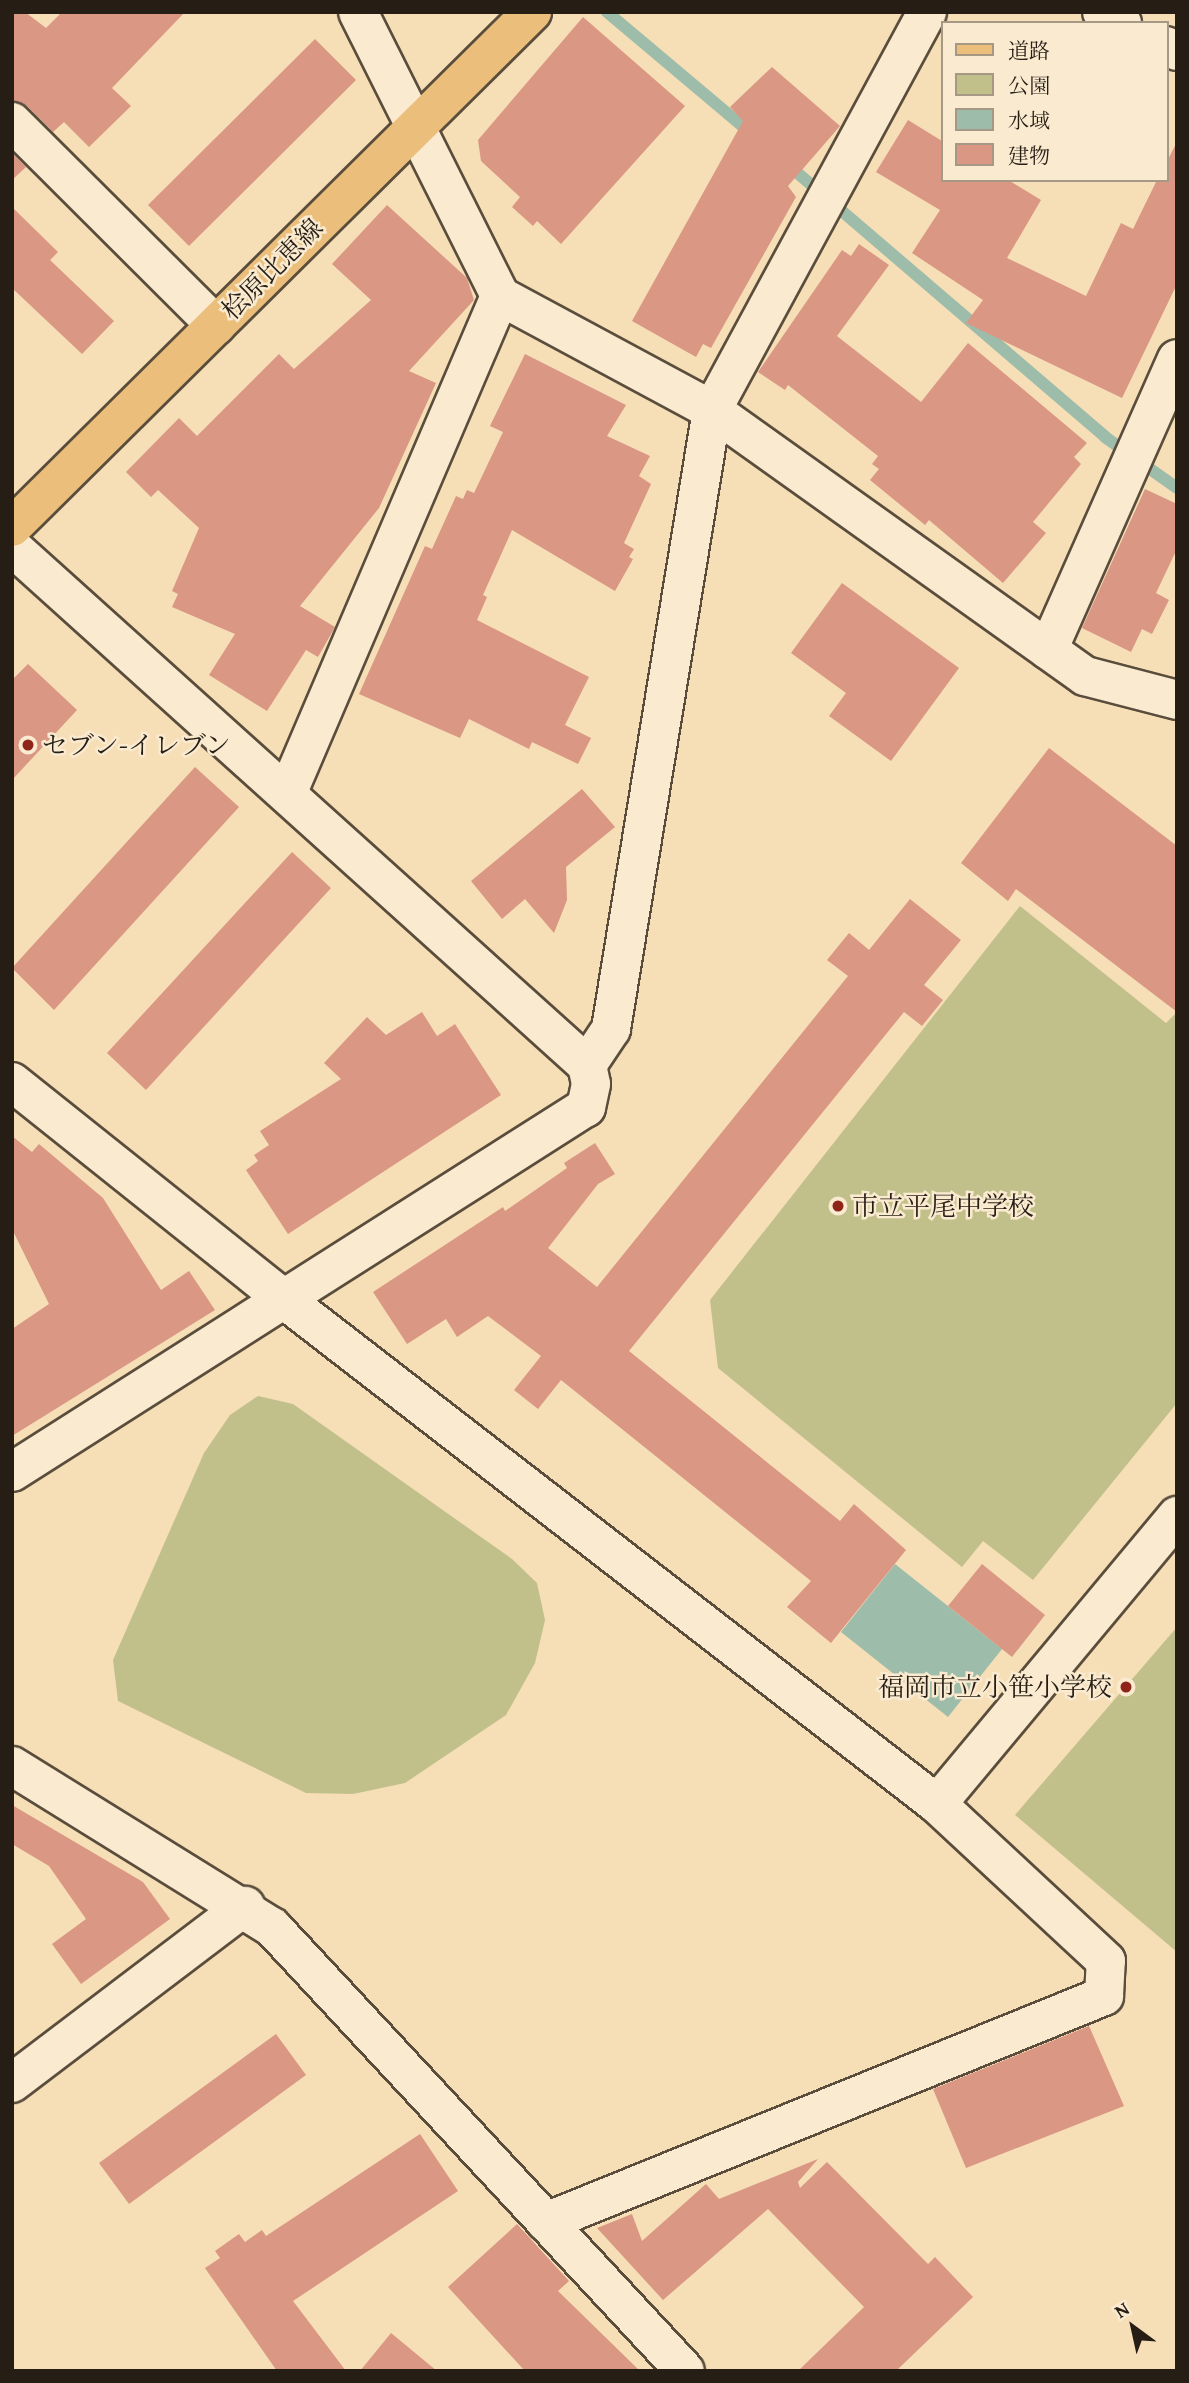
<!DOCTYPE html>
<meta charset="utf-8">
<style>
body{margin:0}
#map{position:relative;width:1189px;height:2383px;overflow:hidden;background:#f6deb6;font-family:"Gentium Book Plus","Noto Serif JP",serif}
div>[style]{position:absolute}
.green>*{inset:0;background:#c1c08b}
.water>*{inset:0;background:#9dbcaa}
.stream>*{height:12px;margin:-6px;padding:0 6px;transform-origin:6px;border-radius:6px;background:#9dbcaa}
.building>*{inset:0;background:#da9784}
.roads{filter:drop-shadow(2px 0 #5a4d3c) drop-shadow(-2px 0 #5a4d3c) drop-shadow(0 2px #5a4d3c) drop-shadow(0 -2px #5a4d3c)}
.minor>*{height:38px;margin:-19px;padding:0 19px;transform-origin:19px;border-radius:19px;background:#f9ead0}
.major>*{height:38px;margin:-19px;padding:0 19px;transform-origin:19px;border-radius:19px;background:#ebbf7b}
.dots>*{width:19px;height:19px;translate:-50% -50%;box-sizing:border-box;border:4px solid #f9ead0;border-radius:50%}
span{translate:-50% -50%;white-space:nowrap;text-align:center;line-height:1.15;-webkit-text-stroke:5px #f9ead0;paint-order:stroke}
.street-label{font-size:26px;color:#261d14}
.poi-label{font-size:26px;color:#261d14}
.left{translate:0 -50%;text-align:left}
.right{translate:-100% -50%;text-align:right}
.frame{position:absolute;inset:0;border:14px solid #261d14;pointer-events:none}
.legend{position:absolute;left:941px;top:21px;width:228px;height:161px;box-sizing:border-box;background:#f9ead0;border:2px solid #a59885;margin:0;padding:9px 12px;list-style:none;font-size:21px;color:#261d14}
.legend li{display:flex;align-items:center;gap:14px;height:35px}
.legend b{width:35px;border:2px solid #a59885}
.north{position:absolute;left:1098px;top:2292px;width:70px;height:70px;-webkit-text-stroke:5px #f9ead0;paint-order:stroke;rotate:327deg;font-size:19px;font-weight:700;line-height:28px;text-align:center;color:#261d14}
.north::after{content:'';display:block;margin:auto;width:24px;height:32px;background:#261d14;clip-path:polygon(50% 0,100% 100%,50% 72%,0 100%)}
</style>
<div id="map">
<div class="green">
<i style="clip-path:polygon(1020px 906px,1166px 1023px,1177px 1012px,1177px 1403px,1033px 1580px,983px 1541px,962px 1567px,718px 1368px,710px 1300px)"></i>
<i style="clip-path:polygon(258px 1396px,293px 1404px,512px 1559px,537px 1583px,545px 1620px,535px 1663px,506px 1715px,405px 1783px,353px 1794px,306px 1793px,118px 1701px,113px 1660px,204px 1453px,230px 1415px)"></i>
<i style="clip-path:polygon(1177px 1627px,1177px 1952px,1015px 1815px)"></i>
</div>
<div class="water">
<i style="clip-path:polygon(895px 1564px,1002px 1649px,948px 1717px,841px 1632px)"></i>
</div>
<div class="stream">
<i style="left:607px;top:12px;width:189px;rotate:40.1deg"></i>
<i style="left:787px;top:164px;width:419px;rotate:40.6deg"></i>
<i style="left:1105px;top:437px;width:88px;rotate:35.3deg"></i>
</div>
<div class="building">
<i style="clip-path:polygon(12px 12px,25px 12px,46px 28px,62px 12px,185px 12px,112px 88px,131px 106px,89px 147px,64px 122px,53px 132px,27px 106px,12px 101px)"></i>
<i style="clip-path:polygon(583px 17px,685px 106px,561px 244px,537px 221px,533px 226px,512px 207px,520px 197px,481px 161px,478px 140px)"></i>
<i style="clip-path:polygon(315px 39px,356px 80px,189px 246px,148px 205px)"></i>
<i style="clip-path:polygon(772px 67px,840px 126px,788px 186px,796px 197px,711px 348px,703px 344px,696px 357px,632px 321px,743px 121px,730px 107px)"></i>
<i style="clip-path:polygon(908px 120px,942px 141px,942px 180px,1008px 180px,1041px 200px,1007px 258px,1086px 296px,1121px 223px,1133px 229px,1157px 180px,1166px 180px,1166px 163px,1177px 142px,1177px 284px,1122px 398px,966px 323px,983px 300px,912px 253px,940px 210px,876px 172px)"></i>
<i style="clip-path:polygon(12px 153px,26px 167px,12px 180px)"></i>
<i style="clip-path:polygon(387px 205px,467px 278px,474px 300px,409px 371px,436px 383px,379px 508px,300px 606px,335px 627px,318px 657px,306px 650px,267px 711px,209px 675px,235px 634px,172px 607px,178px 594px,172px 591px,199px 528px,158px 490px,151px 497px,126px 472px,179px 418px,197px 436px,279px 354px,294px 369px,371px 300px,332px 264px)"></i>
<i style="clip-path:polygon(12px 207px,58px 252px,50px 260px,114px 321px,82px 354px,12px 288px)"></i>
<i style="clip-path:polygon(859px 244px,889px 265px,837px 336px,921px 402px,968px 343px,1087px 443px,1074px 457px,1081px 464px,1033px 522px,1046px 533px,1003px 583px,929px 520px,925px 525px,870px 480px,879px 469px,872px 464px,878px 456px,788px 385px,785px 390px,758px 372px,842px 250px,851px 256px)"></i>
<i style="clip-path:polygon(525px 354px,626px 405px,607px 436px,650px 456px,639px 476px,651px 484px,624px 543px,634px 549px,629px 557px,633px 559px,615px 591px,512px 530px,483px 595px,487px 597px,477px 620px,589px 677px,565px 725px,591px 738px,578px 764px,532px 742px,529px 749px,469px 719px,460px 738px,359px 694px,425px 546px,432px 549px,456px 496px,463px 499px,467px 490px,474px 493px,503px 432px,490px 426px)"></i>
<i style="clip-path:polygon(1145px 489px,1177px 504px,1177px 549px,1156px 593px,1169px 600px,1152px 634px,1142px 629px,1131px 652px,1082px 628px)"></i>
<i style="clip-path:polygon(842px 583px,959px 668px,891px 761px,829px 716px,846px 693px,791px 653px)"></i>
<i style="clip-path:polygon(28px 664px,77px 710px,12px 780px,12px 680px)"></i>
<i style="clip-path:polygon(1049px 748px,1177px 846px,1177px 1012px,1016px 889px,1008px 901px,961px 863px)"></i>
<i style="clip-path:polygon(195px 767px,239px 807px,54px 1010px,12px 968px)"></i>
<i style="clip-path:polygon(582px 789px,615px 827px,566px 867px,567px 900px,554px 933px,525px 899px,502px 919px,471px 881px)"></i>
<i style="clip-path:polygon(292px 852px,331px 888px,146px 1090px,107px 1053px)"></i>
<i style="clip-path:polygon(910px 899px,961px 940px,924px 985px,943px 1000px,922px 1026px,904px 1012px,629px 1351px,840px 1521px,854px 1504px,906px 1550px,831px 1643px,787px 1607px,811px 1581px,561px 1380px,538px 1409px,514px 1390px,541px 1356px,488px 1316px,457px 1337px,446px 1319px,407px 1344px,373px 1292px,503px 1207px,505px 1211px,567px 1168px,564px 1163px,595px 1143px,615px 1174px,598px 1184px,548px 1248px,597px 1287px,848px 976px,827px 960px,849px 933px,869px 950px)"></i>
<i style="clip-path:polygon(422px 1012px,437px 1036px,455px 1024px,501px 1095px,288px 1234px,246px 1170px,258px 1161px,254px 1155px,269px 1145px,260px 1131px,341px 1079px,324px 1063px,367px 1017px,386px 1035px)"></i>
<i style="clip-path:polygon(12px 1136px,32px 1152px,39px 1144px,103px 1198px,161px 1290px,189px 1271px,215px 1310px,12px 1436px,12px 1329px,49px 1304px,12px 1229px)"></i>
<i style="clip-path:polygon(982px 1564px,1045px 1615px,1012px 1657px,948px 1606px)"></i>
<i style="clip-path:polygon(12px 1805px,143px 1882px,170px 1919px,81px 1984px,52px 1944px,86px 1919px,49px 1866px,12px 1844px)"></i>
<i style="clip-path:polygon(1089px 2026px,1124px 2106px,966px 2168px,933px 2089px)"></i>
<i style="clip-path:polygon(276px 2034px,306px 2075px,129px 2204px,99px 2163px)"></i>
<i style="clip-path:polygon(420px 2134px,458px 2191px,293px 2301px,346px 2371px,277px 2371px,205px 2268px,220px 2258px,215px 2251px,239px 2234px,245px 2242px,262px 2230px,266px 2236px)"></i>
<i style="clip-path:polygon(818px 2159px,798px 2182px,800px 2188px,827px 2162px,928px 2264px,935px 2257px,973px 2297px,896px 2371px,798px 2371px,864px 2307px,768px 2209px,663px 2300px,597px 2228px,632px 2214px,642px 2241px,706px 2184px,719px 2199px)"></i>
<i style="clip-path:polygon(517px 2224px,569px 2281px,558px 2291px,640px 2371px,525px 2371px,448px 2287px)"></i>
<i style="clip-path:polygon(391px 2333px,437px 2371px,360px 2371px)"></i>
</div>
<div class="roads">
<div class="minor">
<i style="left:358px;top:12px;width:318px;rotate:63.4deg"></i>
<i style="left:500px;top:296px;width:241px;rotate:28.3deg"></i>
<i style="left:712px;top:410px;width:458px;rotate:35.5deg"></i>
<i style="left:1085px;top:676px;width:95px;rotate:14.6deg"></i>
<i style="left:1102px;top:12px;width:23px;rotate:29deg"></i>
<i style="left:1166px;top:46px;width:12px;rotate:24deg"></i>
<i style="left:12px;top:122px;width:288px;rotate:44.9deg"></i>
<i style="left:12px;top:547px;width:774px;rotate:42.01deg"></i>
<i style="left:587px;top:1065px;width:19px;rotate:78deg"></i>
<i style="left:591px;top:1084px;width:24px;rotate:102deg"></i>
<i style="left:586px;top:1107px;width:680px;rotate:147.55deg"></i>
<i style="left:1048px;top:650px;width:318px;rotate:-66.1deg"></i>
<i style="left:287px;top:794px;width:542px;rotate:-66.84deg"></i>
<i style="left:587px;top:1065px;width:43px;rotate:-56.3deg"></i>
<i style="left:611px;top:1029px;width:627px;rotate:-80.73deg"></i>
<i style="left:712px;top:410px;width:452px;rotate:-61.6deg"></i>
<i style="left:12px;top:1082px;width:344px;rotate:38.6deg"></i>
<i style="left:281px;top:1297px;width:829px;rotate:37.7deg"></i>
<i style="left:937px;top:1804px;width:375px;rotate:-50.2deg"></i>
<i style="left:12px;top:1766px;width:306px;rotate:31.8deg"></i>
<i style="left:272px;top:1927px;width:606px;rotate:47.07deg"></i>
<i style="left:12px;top:2083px;width:293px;rotate:-37.2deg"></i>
<i style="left:546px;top:2222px;width:602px;rotate:-22.05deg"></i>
<i style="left:1104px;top:1996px;width:35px;rotate:-87deg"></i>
<i style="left:1106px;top:1961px;width:231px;rotate:-137.1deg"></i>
</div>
<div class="major">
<i style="left:12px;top:527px;width:732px;rotate:-44.72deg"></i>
</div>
</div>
<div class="dots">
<i style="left:28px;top:745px;background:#8f2418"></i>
<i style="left:838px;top:1206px;background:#8f2418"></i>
<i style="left:1126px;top:1687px;background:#8f2418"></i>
</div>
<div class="street-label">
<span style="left:272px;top:269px;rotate:-45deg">桧原比恵線</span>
</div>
<div class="poi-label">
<span class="left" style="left:42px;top:745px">セブン-イレブン</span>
<span class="left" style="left:852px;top:1206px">市立平尾中学校</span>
<span class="right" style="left:1112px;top:1687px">福岡市立小笹小学校</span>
</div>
<div class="frame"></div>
<ul class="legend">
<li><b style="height:9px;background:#ebbf7b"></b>道路</li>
<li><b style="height:19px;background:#c1c08b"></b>公園</li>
<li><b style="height:19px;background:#9dbcaa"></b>水域</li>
<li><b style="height:19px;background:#da9784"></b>建物</li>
</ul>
<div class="north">N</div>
</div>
